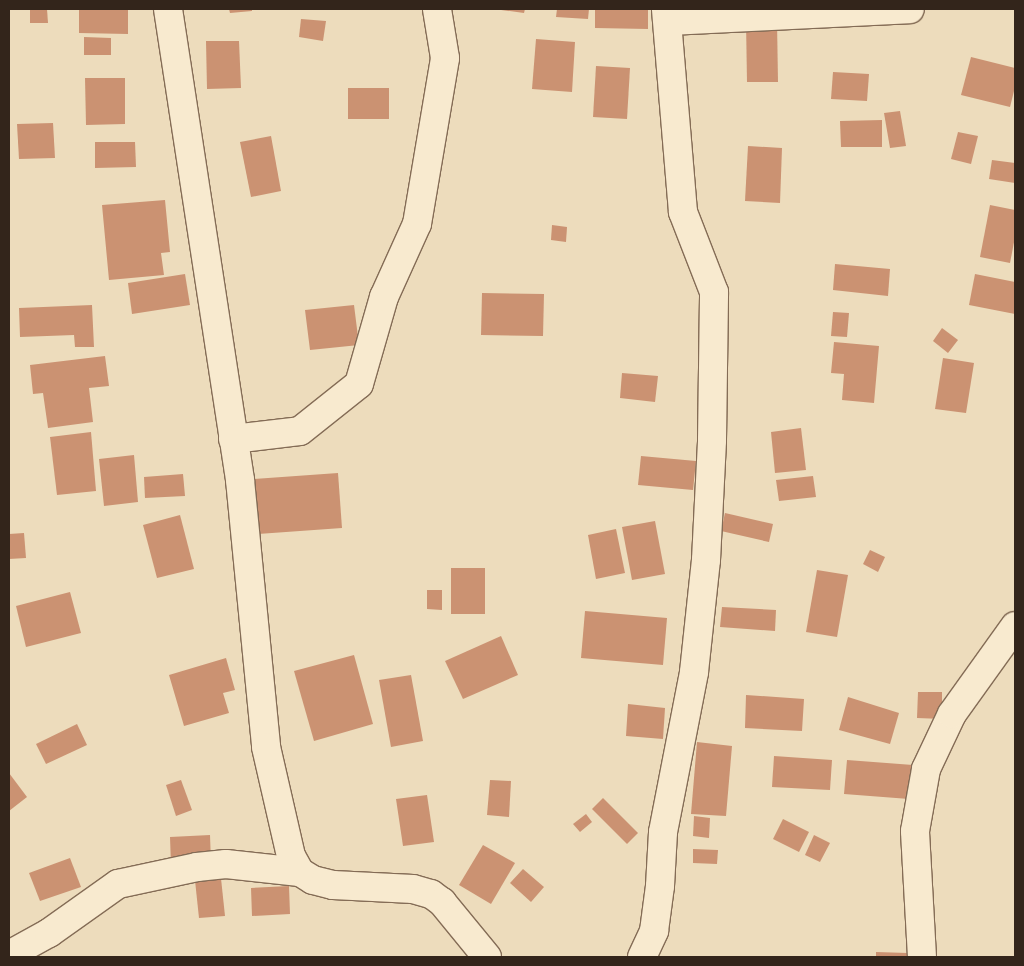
<!DOCTYPE html>
<style>
body{margin:0}
#map{position:relative;width:1024px;height:966px;overflow:hidden;background:#eddcbc;font-family:"Noto Serif",serif}
div>[style]{position:absolute}
.building>*{inset:0;background:#cb9272}
.roads{filter:drop-shadow(1px 0 #846c56) drop-shadow(-1px 0 #846c56) drop-shadow(0 1px #846c56) drop-shadow(0 -1px #846c56)}
.street>*{height:28px;margin:-14px;padding:0 14px;transform-origin:14px;border-radius:14px;background:#f8eacf}
span{translate:-50% -50%;white-space:nowrap;text-align:center;line-height:1.15;-webkit-text-stroke:4px #f5e7cb;paint-order:stroke}
.frame{position:absolute;inset:0;border:10px solid #33251b;pointer-events:none}
</style>
<div id="map">
<div class="building">
<i style="clip-path:polygon(30px 9px,47px 9px,48px 23px,30px 23px)"></i>
<i style="clip-path:polygon(79px 9px,128px 9px,128px 34px,79px 33px)"></i>
<i style="clip-path:polygon(229px 9px,252px 9px,252px 11px,230px 13px)"></i>
<i style="clip-path:polygon(494px 9px,525px 9px,524px 13px)"></i>
<i style="clip-path:polygon(557px 9px,589px 9px,588px 19px,556px 17px)"></i>
<i style="clip-path:polygon(595px 9px,648px 9px,648px 29px,595px 28px)"></i>
<i style="clip-path:polygon(301px 19px,326px 21px,323px 41px,299px 37px)"></i>
<i style="clip-path:polygon(746px 21px,777px 21px,778px 82px,747px 82px)"></i>
<i style="clip-path:polygon(84px 37px,111px 38px,111px 55px,84px 55px)"></i>
<i style="clip-path:polygon(536px 39px,575px 42px,572px 92px,532px 89px)"></i>
<i style="clip-path:polygon(206px 41px,239px 41px,241px 88px,207px 89px)"></i>
<i style="clip-path:polygon(971px 57px,1015px 68px,1015px 87px,1010px 107px,961px 95px)"></i>
<i style="clip-path:polygon(596px 66px,630px 68px,627px 119px,593px 117px)"></i>
<i style="clip-path:polygon(833px 72px,869px 74px,867px 101px,831px 99px)"></i>
<i style="clip-path:polygon(85px 78px,125px 78px,125px 124px,86px 125px)"></i>
<i style="clip-path:polygon(348px 88px,389px 88px,389px 119px,348px 119px)"></i>
<i style="clip-path:polygon(900px 111px,906px 146px,890px 148px,884px 113px)"></i>
<i style="clip-path:polygon(882px 120px,882px 147px,841px 147px,840px 121px)"></i>
<i style="clip-path:polygon(53px 123px,55px 158px,19px 159px,17px 124px)"></i>
<i style="clip-path:polygon(958px 132px,978px 136px,971px 164px,951px 159px)"></i>
<i style="clip-path:polygon(271px 136px,281px 191px,251px 197px,240px 142px)"></i>
<i style="clip-path:polygon(95px 142px,135px 142px,136px 167px,95px 168px)"></i>
<i style="clip-path:polygon(748px 146px,782px 148px,780px 203px,745px 201px)"></i>
<i style="clip-path:polygon(992px 160px,1015px 163px,1015px 183px,989px 179px)"></i>
<i style="clip-path:polygon(165px 200px,170px 252px,161px 253px,164px 275px,109px 280px,102px 205px)"></i>
<i style="clip-path:polygon(990px 205px,1015px 210px,1015px 237px,1010px 263px,980px 257px)"></i>
<i style="clip-path:polygon(552px 225px,567px 227px,566px 242px,551px 240px)"></i>
<i style="clip-path:polygon(835px 264px,890px 269px,888px 296px,833px 290px)"></i>
<i style="clip-path:polygon(185px 274px,190px 305px,132px 314px,128px 283px)"></i>
<i style="clip-path:polygon(975px 274px,1015px 282px,1015px 314px,969px 305px)"></i>
<i style="clip-path:polygon(482px 293px,544px 294px,543px 336px,481px 335px)"></i>
<i style="clip-path:polygon(92px 305px,94px 347px,75px 347px,74px 335px,20px 337px,19px 308px)"></i>
<i style="clip-path:polygon(354px 305px,359px 345px,310px 350px,305px 310px)"></i>
<i style="clip-path:polygon(833px 312px,849px 313px,847px 337px,831px 336px)"></i>
<i style="clip-path:polygon(942px 328px,958px 340px,948px 353px,933px 341px)"></i>
<i style="clip-path:polygon(834px 342px,879px 346px,874px 403px,842px 400px,844px 374px,831px 373px)"></i>
<i style="clip-path:polygon(105px 356px,109px 386px,89px 388px,93px 422px,48px 428px,43px 393px,33px 394px,30px 365px)"></i>
<i style="clip-path:polygon(943px 358px,974px 363px,966px 413px,935px 409px)"></i>
<i style="clip-path:polygon(622px 373px,658px 376px,655px 402px,620px 398px)"></i>
<i style="clip-path:polygon(801px 428px,806px 470px,775px 473px,771px 432px)"></i>
<i style="clip-path:polygon(91px 432px,96px 491px,57px 495px,50px 437px)"></i>
<i style="clip-path:polygon(134px 455px,138px 502px,104px 506px,99px 459px)"></i>
<i style="clip-path:polygon(641px 456px,696px 461px,693px 490px,638px 485px)"></i>
<i style="clip-path:polygon(338px 473px,342px 528px,258px 534px,254px 479px)"></i>
<i style="clip-path:polygon(183px 474px,185px 496px,145px 498px,144px 477px)"></i>
<i style="clip-path:polygon(813px 476px,816px 497px,779px 501px,776px 480px)"></i>
<i style="clip-path:polygon(725px 513px,773px 524px,769px 542px,721px 531px)"></i>
<i style="clip-path:polygon(180px 515px,194px 569px,157px 578px,143px 525px)"></i>
<i style="clip-path:polygon(655px 521px,665px 574px,632px 580px,622px 527px)"></i>
<i style="clip-path:polygon(616px 529px,625px 573px,596px 579px,588px 535px)"></i>
<i style="clip-path:polygon(24px 533px,26px 558px,9px 559px,9px 534px)"></i>
<i style="clip-path:polygon(870px 550px,885px 557px,878px 572px,863px 564px)"></i>
<i style="clip-path:polygon(451px 568px,485px 568px,485px 614px,451px 614px)"></i>
<i style="clip-path:polygon(817px 570px,848px 575px,837px 637px,806px 632px)"></i>
<i style="clip-path:polygon(427px 590px,442px 590px,442px 610px,427px 609px)"></i>
<i style="clip-path:polygon(70px 592px,81px 633px,26px 647px,16px 606px)"></i>
<i style="clip-path:polygon(722px 607px,776px 610px,775px 631px,720px 627px)"></i>
<i style="clip-path:polygon(585px 611px,667px 618px,663px 665px,581px 658px)"></i>
<i style="clip-path:polygon(501px 636px,518px 675px,463px 699px,445px 661px)"></i>
<i style="clip-path:polygon(354px 655px,373px 724px,314px 741px,294px 671px)"></i>
<i style="clip-path:polygon(226px 658px,235px 690px,223px 693px,229px 713px,184px 726px,169px 675px)"></i>
<i style="clip-path:polygon(411px 675px,423px 741px,391px 747px,379px 680px)"></i>
<i style="clip-path:polygon(918px 692px,942px 692px,942px 719px,917px 718px)"></i>
<i style="clip-path:polygon(746px 695px,804px 699px,802px 731px,745px 728px)"></i>
<i style="clip-path:polygon(848px 697px,899px 713px,890px 744px,839px 730px)"></i>
<i style="clip-path:polygon(628px 704px,665px 708px,663px 739px,626px 736px)"></i>
<i style="clip-path:polygon(77px 724px,87px 745px,46px 764px,36px 744px)"></i>
<i style="clip-path:polygon(697px 742px,732px 746px,726px 816px,691px 814px)"></i>
<i style="clip-path:polygon(774px 756px,832px 760px,830px 790px,772px 787px)"></i>
<i style="clip-path:polygon(847px 760px,913px 765px,909px 799px,844px 794px)"></i>
<i style="clip-path:polygon(9px 773px,27px 797px,9px 811px)"></i>
<i style="clip-path:polygon(181px 780px,192px 810px,176px 816px,166px 785px)"></i>
<i style="clip-path:polygon(490px 780px,511px 781px,509px 817px,487px 815px)"></i>
<i style="clip-path:polygon(427px 795px,434px 842px,403px 846px,396px 799px)"></i>
<i style="clip-path:polygon(603px 798px,638px 833px,627px 844px,592px 809px)"></i>
<i style="clip-path:polygon(586px 814px,592px 822px,580px 832px,573px 824px)"></i>
<i style="clip-path:polygon(694px 816px,710px 818px,709px 838px,693px 836px)"></i>
<i style="clip-path:polygon(783px 819px,809px 832px,799px 852px,773px 839px)"></i>
<i style="clip-path:polygon(210px 835px,211px 863px,171px 865px,170px 837px)"></i>
<i style="clip-path:polygon(814px 835px,830px 843px,820px 862px,805px 855px)"></i>
<i style="clip-path:polygon(483px 845px,515px 863px,491px 904px,459px 885px)"></i>
<i style="clip-path:polygon(693px 849px,718px 850px,717px 864px,693px 863px)"></i>
<i style="clip-path:polygon(70px 858px,81px 887px,40px 901px,29px 873px)"></i>
<i style="clip-path:polygon(220px 869px,225px 916px,199px 918px,194px 871px)"></i>
<i style="clip-path:polygon(523px 869px,544px 887px,531px 902px,510px 883px)"></i>
<i style="clip-path:polygon(289px 886px,290px 914px,252px 916px,251px 888px)"></i>
<i style="clip-path:polygon(876px 952px,908px 953px,908px 957px,876px 957px)"></i>
</div>
<div class="roads">
<div class="street">
<i style="left:168px;top:9px;width:476px;rotate:81.3deg"></i>
<i style="left:240px;top:480px;width:268px;rotate:84.4deg"></i>
<i style="left:266px;top:747px;width:112px;rotate:77.1deg"></i>
<i style="left:291px;top:856px;width:18px;rotate:61deg"></i>
<i style="left:300px;top:872px;width:15px;rotate:32deg"></i>
<i style="left:313px;top:880px;width:21px;rotate:14deg"></i>
<i style="left:333px;top:885px;width:80px;rotate:2.9deg"></i>
<i style="left:413px;top:889px;width:19px;rotate:16deg"></i>
<i style="left:431px;top:894px;width:14px;rotate:36deg"></i>
<i style="left:442px;top:902px;width:71px;rotate:50.7deg"></i>
<i style="left:668px;top:21px;width:242px;rotate:-2.8deg"></i>
<i style="left:233px;top:439px;width:67px;rotate:-6.8deg"></i>
<i style="left:300px;top:431px;width:75px;rotate:-38.5deg"></i>
<i style="left:359px;top:384px;width:91px;rotate:-74deg"></i>
<i style="left:384px;top:297px;width:80px;rotate:-65.7deg"></i>
<i style="left:417px;top:224px;width:168px;rotate:-80.4deg"></i>
<i style="left:445px;top:58px;width:50px;rotate:-99.3deg"></i>
<i style="left:9px;top:955px;width:46px;rotate:-28.8deg"></i>
<i style="left:49px;top:933px;width:85px;rotate:-35.4deg"></i>
<i style="left:118px;top:884px;width:81px;rotate:-12.1deg"></i>
<i style="left:197px;top:867px;width:29px;rotate:-6deg"></i>
<i style="left:226px;top:864px;width:74px;rotate:6.2deg"></i>
<i style="left:642px;top:957px;width:29px;rotate:-65deg"></i>
<i style="left:654px;top:931px;width:45px;rotate:-82.4deg"></i>
<i style="left:660px;top:886px;width:54px;rotate:-86.8deg"></i>
<i style="left:663px;top:832px;width:163px;rotate:-79deg"></i>
<i style="left:694px;top:672px;width:113px;rotate:-83.9deg"></i>
<i style="left:706px;top:560px;width:120px;rotate:-87.1deg"></i>
<i style="left:712px;top:440px;width:148px;rotate:-89.2deg"></i>
<i style="left:714px;top:292px;width:86px;rotate:-111.2deg"></i>
<i style="left:683px;top:212px;width:204px;rotate:-94.8deg"></i>
<i style="left:922px;top:957px;width:126px;rotate:-93.2deg"></i>
<i style="left:915px;top:831px;width:63px;rotate:-79.9deg"></i>
<i style="left:926px;top:769px;width:61px;rotate:-64.7deg"></i>
<i style="left:952px;top:714px;width:108px;rotate:-54.4deg"></i>
</div>
</div>
<div class="frame"></div>
</div>
